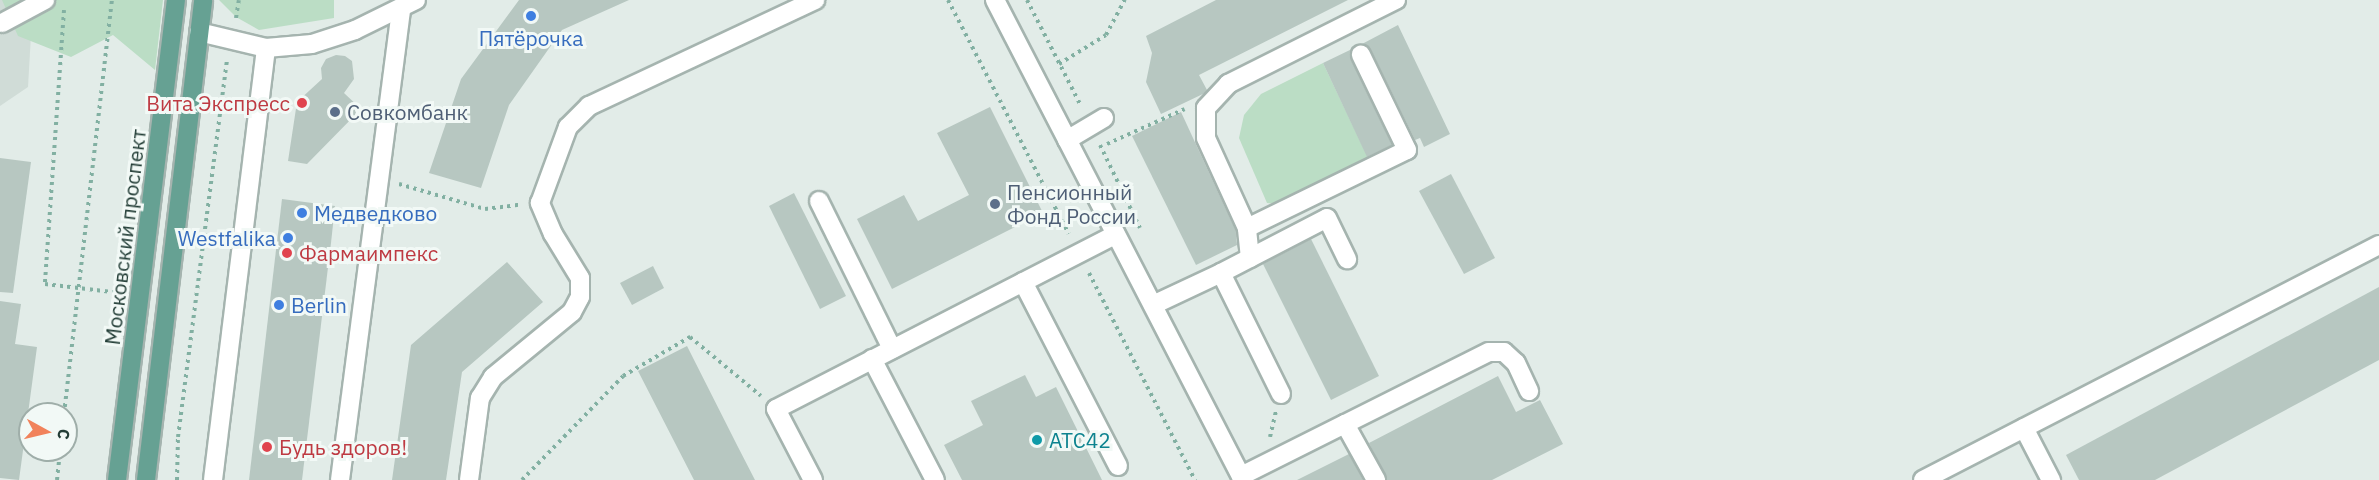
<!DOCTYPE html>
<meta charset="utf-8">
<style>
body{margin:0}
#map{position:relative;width:2379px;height:480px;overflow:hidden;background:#e2ece8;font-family:"IBM Plex Sans",sans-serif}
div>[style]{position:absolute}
.built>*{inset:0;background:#d0dcd7}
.green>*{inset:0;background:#bbddc5}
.building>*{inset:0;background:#b7c7c1}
.path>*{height:4px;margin-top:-2px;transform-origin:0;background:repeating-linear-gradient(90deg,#82b0a2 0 3px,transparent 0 7.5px)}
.roads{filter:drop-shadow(2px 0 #a5b4af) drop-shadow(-2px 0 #a5b4af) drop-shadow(0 2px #a5b4af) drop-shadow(0 -2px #a5b4af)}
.minor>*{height:18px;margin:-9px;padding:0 9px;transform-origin:9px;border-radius:9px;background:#fff}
.major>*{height:18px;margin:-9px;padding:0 9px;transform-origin:9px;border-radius:9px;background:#66a193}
.dots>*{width:16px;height:16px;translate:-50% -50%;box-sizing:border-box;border:3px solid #f2f9f6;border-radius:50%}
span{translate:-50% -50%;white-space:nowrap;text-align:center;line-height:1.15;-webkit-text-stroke:6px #f2f9f6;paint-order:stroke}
.shop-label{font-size:21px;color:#366cbe}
.left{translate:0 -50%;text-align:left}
.right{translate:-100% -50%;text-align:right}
.health-label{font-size:21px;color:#be3a42}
.service-label{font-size:21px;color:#4e5e75}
.street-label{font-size:21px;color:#223d36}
.culture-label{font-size:21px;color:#0d838f}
.north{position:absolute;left:18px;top:402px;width:60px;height:60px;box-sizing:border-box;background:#f2f9f6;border:2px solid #9faea9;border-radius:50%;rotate:98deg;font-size:16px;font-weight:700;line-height:24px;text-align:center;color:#223d36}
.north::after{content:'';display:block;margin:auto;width:21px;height:27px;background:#f1825b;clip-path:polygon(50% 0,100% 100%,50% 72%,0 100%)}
</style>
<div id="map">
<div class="built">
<i style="clip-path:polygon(0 0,33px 0,28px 87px,0 106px)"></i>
</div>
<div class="green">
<i style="clip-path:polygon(2px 0,163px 0,155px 70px,113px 35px,71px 57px,18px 36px)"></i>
<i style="clip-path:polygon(219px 0,334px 0,334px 18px,259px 30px,236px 17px)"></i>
<i style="clip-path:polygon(1323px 63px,1370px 162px,1286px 205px,1267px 203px,1239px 138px,1244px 115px,1261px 94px)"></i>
</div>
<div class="building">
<i style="clip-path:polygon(519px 0,629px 0,562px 30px,509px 105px,481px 188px,429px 173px,461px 79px)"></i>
<i style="clip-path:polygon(1216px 0,1348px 0,1199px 75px,1207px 90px,1205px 93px,1161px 114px,1146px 82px,1152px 53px,1146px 36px)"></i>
<i style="clip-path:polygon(1398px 25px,1450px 134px,1424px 147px,1420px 138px,1415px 140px,1371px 50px,1362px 44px)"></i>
<i style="clip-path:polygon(1352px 49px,1351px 60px,1392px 145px,1367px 157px,1323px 63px)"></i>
<i style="clip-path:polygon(336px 55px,345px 56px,352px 61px,354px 79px,344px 93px,361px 109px,307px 164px,288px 161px,297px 102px,322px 79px,321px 68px,326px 59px)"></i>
<i style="clip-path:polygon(990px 107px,1043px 213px,892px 289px,857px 219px,904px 195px,918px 221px,969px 195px,937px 133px)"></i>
<i style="clip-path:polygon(1181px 112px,1236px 231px,1237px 245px,1196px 265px,1132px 136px)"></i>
<i style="clip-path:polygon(0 158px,31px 162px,13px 293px,0 292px)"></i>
<i style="clip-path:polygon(1451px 174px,1495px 258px,1464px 274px,1419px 191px)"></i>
<i style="clip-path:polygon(794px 193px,846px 296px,820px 309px,769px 206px)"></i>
<i style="clip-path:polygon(282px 199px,335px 206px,331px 243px,302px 480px,249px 480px)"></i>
<i style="clip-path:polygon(1311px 239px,1379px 376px,1331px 400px,1263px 264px)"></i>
<i style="clip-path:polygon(507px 262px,543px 302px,462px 372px,446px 480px,392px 480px,411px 345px)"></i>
<i style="clip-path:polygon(653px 266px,664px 288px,632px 305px,620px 283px)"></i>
<i style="clip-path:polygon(2379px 287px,2379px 360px,2155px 480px,2079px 480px,2066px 455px)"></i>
<i style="clip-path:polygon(0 301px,21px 304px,15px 344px,37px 347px,19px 480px,0 478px)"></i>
<i style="clip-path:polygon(687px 346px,738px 447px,755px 480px,694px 480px,638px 371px)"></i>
<i style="clip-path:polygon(1025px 375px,1036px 397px,1056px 387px,1102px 480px,962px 480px,944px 445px,983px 425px,971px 401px)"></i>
<i style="clip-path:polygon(1498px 376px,1516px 412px,1540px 400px,1563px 444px,1492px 480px,1387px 480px,1369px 443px)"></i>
<i style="clip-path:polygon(1349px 454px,1363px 480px,1297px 480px)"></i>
</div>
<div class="path">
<i style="left:948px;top:0;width:263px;rotate:62.7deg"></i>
<i style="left:1027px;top:0;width:119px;rotate:63deg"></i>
<i style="left:64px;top:10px;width:275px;rotate:94deg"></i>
<i style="left:45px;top:284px;width:76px;rotate:6.8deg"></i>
<i style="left:236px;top:18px;width:18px;rotate:-81deg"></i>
<i style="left:1059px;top:64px;width:55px;rotate:-31.7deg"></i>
<i style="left:1106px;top:35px;width:40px;rotate:-62deg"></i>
<i style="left:1107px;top:144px;width:85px;rotate:-24.2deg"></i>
<i style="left:1100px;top:145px;width:92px;rotate:64.3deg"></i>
<i style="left:399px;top:184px;width:90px;rotate:16.2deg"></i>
<i style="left:485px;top:209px;width:34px;rotate:-7deg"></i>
<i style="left:1052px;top:201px;width:22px;rotate:-27deg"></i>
<i style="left:1089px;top:273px;width:233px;rotate:62.9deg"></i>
<i style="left:64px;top:414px;width:417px;rotate:-83.4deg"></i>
<i style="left:1270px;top:437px;width:26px;rotate:-77deg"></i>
<i style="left:57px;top:480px;width:30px;rotate:-84deg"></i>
<i style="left:177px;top:480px;width:43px;rotate:-88.7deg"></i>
<i style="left:178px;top:437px;width:379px;rotate:-82.6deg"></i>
<i style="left:522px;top:480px;width:145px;rotate:-45.8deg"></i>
<i style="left:623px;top:376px;width:78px;rotate:-30.2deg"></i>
<i style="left:690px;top:337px;width:92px;rotate:39.7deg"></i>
</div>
<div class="roads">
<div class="minor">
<i style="left:995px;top:0;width:540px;rotate:62.68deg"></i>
<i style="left:2px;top:23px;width:49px;rotate:-28.1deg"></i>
<i style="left:199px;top:32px;width:69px;rotate:13.4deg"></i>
<i style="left:266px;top:48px;width:46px;rotate:-5deg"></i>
<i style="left:312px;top:44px;width:45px;rotate:-18deg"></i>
<i style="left:355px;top:30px;width:68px;rotate:-26.2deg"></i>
<i style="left:1067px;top:140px;width:43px;rotate:-30.7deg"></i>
<i style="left:819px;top:201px;width:165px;rotate:63.7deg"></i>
<i style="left:1247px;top:228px;width:178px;rotate:-26deg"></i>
<i style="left:1407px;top:150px;width:106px;rotate:-115.8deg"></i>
<i style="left:1250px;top:258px;width:30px;rotate:-96deg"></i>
<i style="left:1247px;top:228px;width:99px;rotate:-114.5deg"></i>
<i style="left:1206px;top:138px;width:30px;rotate:-90deg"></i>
<i style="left:1206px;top:108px;width:33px;rotate:-47deg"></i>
<i style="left:1228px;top:84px;width:188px;rotate:-26.6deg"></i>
<i style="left:1023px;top:282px;width:207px;rotate:62.7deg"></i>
<i style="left:1153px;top:305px;width:75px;rotate:-25.2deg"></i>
<i style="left:872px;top:359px;width:136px;rotate:62.5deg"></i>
<i style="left:1281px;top:394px;width:135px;rotate:-116.4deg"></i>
<i style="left:1221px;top:273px;width:119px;rotate:-27.4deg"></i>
<i style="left:1327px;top:218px;width:46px;rotate:64deg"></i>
<i style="left:1345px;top:424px;width:161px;rotate:-26.6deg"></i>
<i style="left:1489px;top:352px;width:15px"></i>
<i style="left:1504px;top:352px;width:16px;rotate:43deg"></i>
<i style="left:1516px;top:363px;width:31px;rotate:65deg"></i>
<i style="left:2024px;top:428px;width:59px;rotate:62.6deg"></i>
<i style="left:1241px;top:476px;width:116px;rotate:-26.6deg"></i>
<i style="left:1345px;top:424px;width:64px;rotate:61deg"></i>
<i style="left:213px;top:480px;width:435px;rotate:-83deg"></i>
<i style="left:340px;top:480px;width:476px;rotate:-82.6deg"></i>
<i style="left:469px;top:480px;width:83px;rotate:-82.4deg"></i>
<i style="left:480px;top:398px;width:25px;rotate:-58deg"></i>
<i style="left:493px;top:377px;width:102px;rotate:-39.4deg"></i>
<i style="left:572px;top:312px;width:17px;rotate:-62deg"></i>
<i style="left:580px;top:297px;width:19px;rotate:-90deg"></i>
<i style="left:580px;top:278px;width:52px;rotate:-121.5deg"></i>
<i style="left:553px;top:234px;width:34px;rotate:-113deg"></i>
<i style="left:540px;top:203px;width:81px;rotate:-69.8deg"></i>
<i style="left:568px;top:127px;width:30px;rotate:-45deg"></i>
<i style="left:589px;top:106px;width:250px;rotate:-25.1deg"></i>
<i style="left:813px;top:480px;width:80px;rotate:-117.5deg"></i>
<i style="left:776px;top:409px;width:382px;rotate:-27.2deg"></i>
<i style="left:1923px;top:480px;width:513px;rotate:-27.26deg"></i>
</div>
<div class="major">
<i style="left:117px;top:480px;width:484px;rotate:-83deg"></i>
<i style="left:146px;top:480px;width:483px;rotate:-83.2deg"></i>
</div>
</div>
<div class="dots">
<i style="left:531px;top:16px;background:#3f7fe0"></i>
<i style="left:302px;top:103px;background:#e0444e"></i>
<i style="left:335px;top:112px;background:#5c6f8a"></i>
<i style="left:995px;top:204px;background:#5c6f8a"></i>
<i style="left:302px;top:213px;background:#3f7fe0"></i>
<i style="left:288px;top:238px;background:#3f7fe0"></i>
<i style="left:287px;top:253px;background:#e0444e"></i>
<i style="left:279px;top:305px;background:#3f7fe0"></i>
<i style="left:1037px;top:440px;background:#0f9aa8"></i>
<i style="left:267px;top:447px;background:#e0444e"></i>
</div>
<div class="shop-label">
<span style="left:531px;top:38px">Пятёрочка</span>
<span class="left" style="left:314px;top:213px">Медведково</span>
<span class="right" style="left:276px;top:238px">Westfalika</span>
<span class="left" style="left:291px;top:305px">Berlin</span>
</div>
<div class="health-label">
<span class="right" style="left:290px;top:103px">Вита Экспресс</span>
<span class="left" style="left:299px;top:253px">Фармаимпекс</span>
<span class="left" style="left:279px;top:447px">Будь здоров!</span>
</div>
<div class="service-label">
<span class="left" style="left:347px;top:112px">Совкомбанк</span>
<span class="left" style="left:1007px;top:204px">Пенсионный<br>Фонд России</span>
</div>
<div class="street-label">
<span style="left:125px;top:237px;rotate:-83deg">Московский проспект</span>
</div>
<div class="culture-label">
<span class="left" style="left:1049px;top:440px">АТС42</span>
</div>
<div class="north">С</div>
</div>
